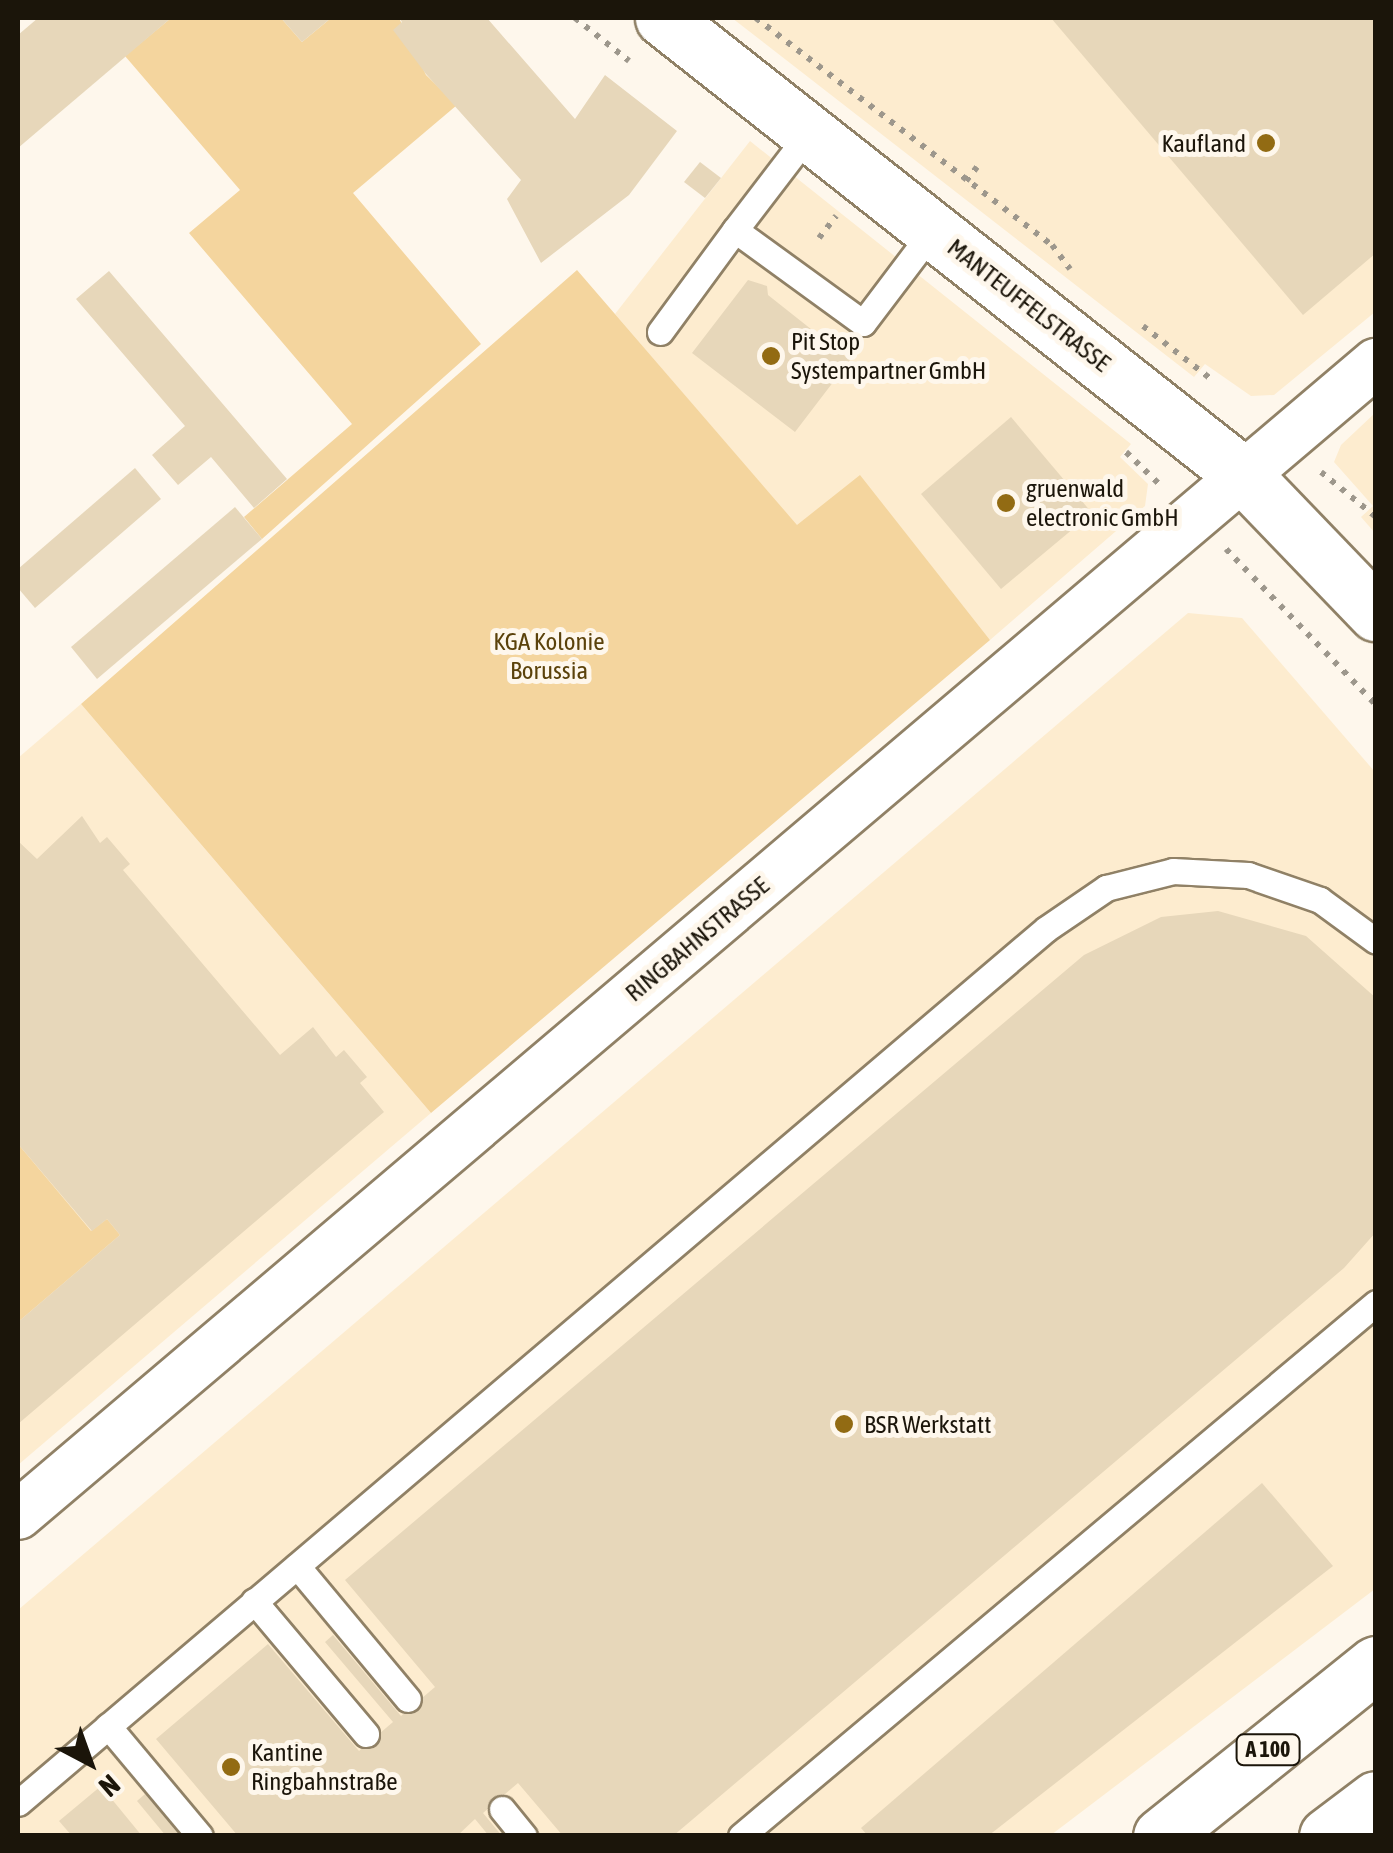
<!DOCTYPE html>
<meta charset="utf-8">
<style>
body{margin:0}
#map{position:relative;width:1393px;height:1853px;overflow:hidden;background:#fef7ec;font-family:"Asap Condensed",sans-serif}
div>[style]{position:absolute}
.built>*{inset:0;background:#fdeccf}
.green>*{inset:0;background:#f4d59e}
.building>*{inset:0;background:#e7d7ba}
.path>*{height:6px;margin-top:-3px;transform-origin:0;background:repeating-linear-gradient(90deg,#9d978c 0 5px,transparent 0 13px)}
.roads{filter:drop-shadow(2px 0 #908166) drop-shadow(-2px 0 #908166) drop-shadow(0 2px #908166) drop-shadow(0 -2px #908166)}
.service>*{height:25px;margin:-12.5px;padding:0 12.5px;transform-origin:12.5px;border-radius:12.5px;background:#fff}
.minor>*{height:48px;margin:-24px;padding:0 24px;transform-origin:24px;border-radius:24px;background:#fff}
.secondary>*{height:55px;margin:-27.5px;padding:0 27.5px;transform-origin:27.5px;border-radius:27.5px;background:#fff}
.motorway>*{height:55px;margin:-27.5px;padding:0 27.5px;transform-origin:27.5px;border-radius:27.5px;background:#fff}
.dots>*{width:28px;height:28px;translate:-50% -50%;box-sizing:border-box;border:5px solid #fef7ec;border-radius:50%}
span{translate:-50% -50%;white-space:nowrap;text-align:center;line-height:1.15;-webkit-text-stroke:10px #fef7ec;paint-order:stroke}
.shield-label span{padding:2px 8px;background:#fef7ec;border:2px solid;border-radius:8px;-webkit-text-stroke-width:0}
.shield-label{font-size:22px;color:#1b150a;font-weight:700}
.poi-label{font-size:25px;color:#1b150a}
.right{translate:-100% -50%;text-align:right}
.left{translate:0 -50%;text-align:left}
.street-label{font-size:25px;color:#1b150a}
.park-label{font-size:25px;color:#5b420b}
.frame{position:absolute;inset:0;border:20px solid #1b150a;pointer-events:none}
.north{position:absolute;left:40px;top:1713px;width:100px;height:100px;-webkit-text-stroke:8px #fef7ec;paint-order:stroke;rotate:139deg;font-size:28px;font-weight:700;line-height:40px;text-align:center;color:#1b150a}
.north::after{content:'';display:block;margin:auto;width:35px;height:45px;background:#1b150a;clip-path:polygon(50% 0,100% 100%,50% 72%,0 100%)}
</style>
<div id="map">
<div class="built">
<i style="clip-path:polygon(732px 18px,1375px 18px,1375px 312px,1274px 395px,1251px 396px,1205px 364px,1194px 377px)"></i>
<i style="clip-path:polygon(750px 141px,1131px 444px,1120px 457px,1148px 484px,1145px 506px,990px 640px,860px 476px,797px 526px,615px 314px)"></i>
<i style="clip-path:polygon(1375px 413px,1375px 533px,1361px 517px,1373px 506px,1334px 462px,1341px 445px)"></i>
<i style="clip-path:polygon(1188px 613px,1242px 618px,1375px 772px,1375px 1589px,1051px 1835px,18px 1835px,18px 1610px)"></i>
<i style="clip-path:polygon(81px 704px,431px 1113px,18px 1465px,18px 758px)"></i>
</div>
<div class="green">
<i style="clip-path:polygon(171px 18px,281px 18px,302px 42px,331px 18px,399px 18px,426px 75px,457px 105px,353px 193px,481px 344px,262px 539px,244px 517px,352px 424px,189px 233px,240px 190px,125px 56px)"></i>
<i style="clip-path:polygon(577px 270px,797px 525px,860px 475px,990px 640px,431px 1113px,81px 704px)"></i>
<i style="clip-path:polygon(18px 1144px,91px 1231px,107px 1219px,120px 1235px,18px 1322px)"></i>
</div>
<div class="building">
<i style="clip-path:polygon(38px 18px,171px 18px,18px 148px,18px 35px)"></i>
<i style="clip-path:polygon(281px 18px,331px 18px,302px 42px)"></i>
<i style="clip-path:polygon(399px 18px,487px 18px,575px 119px,605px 75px,677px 131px,629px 195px,541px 263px,507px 199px,521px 180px,426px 74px,393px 30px,402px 22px)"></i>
<i style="clip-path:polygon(1051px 18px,1376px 18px,1376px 253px,1303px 315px)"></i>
<i style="clip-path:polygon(700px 162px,721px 178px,705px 198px,684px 182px)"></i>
<i style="clip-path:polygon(109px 271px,287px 479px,254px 508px,211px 457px,178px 485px,152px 455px,185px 426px,76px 299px)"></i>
<i style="clip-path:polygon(748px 280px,767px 286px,768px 295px,850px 360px,795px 432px,692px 353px)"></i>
<i style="clip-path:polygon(1011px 417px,1092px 513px,1001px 589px,921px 494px)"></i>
<i style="clip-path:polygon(135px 468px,161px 499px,35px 608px,18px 588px,18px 569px)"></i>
<i style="clip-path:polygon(235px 507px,262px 539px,97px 679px,71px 647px)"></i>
<i style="clip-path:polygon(82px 816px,100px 843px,107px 837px,130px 864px,123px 870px,280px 1055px,313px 1027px,336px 1057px,344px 1050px,367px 1077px,360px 1083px,384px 1112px,18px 1424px,18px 1322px,120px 1235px,107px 1219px,92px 1231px,18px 1144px,18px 841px,37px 859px)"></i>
<i style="clip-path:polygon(1218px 911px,1306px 936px,1376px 998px,1376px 1232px,1344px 1268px,673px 1836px,563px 1836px,518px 1783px,483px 1813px,502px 1836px,489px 1836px,475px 1819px,457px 1836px,238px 1836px,156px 1739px,268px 1644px,359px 1751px,393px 1722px,325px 1642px,333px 1635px,401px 1716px,435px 1687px,345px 1580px,1084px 955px,1161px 917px)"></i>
<i style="clip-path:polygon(1262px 1483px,1333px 1566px,988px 1836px,868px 1836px,861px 1828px)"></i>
<i style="clip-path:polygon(101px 1786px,142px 1836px,72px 1836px,59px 1821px)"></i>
<i style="clip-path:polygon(145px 1794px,180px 1836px,166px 1836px,137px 1801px)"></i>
</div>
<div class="path">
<i style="left:575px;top:18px;width:69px;rotate:38.5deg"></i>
<i style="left:756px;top:18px;width:373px;rotate:37.5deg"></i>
<i style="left:1052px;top:245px;width:30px;rotate:53deg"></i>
<i style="left:966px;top:181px;width:18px;rotate:-52deg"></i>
<i style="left:819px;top:238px;width:28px;rotate:-52deg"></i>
<i style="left:1143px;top:326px;width:88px;rotate:38deg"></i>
<i style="left:1126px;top:452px;width:47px;rotate:44.1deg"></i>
<i style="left:1321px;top:472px;width:71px;rotate:39.3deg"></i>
<i style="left:1226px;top:549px;width:216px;rotate:46.1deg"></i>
</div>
<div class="roads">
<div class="service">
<i style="left:735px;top:230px;width:123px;rotate:-52.6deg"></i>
<i style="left:660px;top:332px;width:127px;rotate:-53.7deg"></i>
<i style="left:735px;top:230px;width:158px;rotate:36deg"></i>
<i style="left:863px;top:323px;width:118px;rotate:-52.9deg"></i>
<i style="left:297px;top:1566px;width:173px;rotate:50.2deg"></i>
<i style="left:254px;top:1601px;width:174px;rotate:49.9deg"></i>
<i style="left:108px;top:1726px;width:143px;rotate:50.1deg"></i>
<i style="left:18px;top:1803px;width:1349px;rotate:-40.37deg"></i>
<i style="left:1046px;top:929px;width:73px;rotate:-34.3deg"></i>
<i style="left:1106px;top:888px;width:69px;rotate:-14.2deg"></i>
<i style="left:1173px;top:871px;width:75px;rotate:3.1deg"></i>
<i style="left:1248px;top:875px;width:76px;rotate:19.1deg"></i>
<i style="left:1320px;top:900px;width:69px;rotate:36.2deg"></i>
<i style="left:502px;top:1809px;width:35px;rotate:51deg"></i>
<i style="left:741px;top:1836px;width:829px;rotate:-40.01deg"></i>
</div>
<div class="minor">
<i style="left:18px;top:1515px;width:1781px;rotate:-40.31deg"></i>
</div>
<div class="secondary">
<i style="left:663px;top:18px;width:738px;rotate:38.24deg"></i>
<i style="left:1243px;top:475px;width:192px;rotate:46.1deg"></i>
</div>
<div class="motorway">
<i style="left:1161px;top:1836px;width:275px;rotate:-38.7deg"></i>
<i style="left:1327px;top:1836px;width:61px;rotate:-37.1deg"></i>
</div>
</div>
<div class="dots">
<i style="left:1266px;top:143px;background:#926b13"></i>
<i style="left:771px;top:356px;background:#926b13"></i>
<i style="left:1006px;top:503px;background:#926b13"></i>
<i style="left:844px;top:1424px;background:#926b13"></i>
<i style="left:231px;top:1767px;background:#926b13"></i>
</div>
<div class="shield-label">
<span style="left:1268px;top:1750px">A 100</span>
</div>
<div class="poi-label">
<span class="right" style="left:1246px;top:143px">Kaufland</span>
<span class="left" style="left:791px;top:356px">Pit Stop<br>Systempartner GmbH</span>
<span class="left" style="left:1026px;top:503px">gruenwald<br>electronic GmbH</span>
<span class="left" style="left:864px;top:1424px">BSR Werkstatt</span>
<span class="left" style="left:251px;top:1767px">Kantine<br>Ringbahnstraße</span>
</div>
<div class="street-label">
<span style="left:1029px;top:305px;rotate:38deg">MANTEUFFELSTRASSE</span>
<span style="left:697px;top:939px;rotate:-40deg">RINGBAHNSTRASSE</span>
</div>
<div class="park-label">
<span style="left:549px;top:656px">KGA Kolonie<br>Borussia</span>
</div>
<div class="frame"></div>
<div class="north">N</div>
</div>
